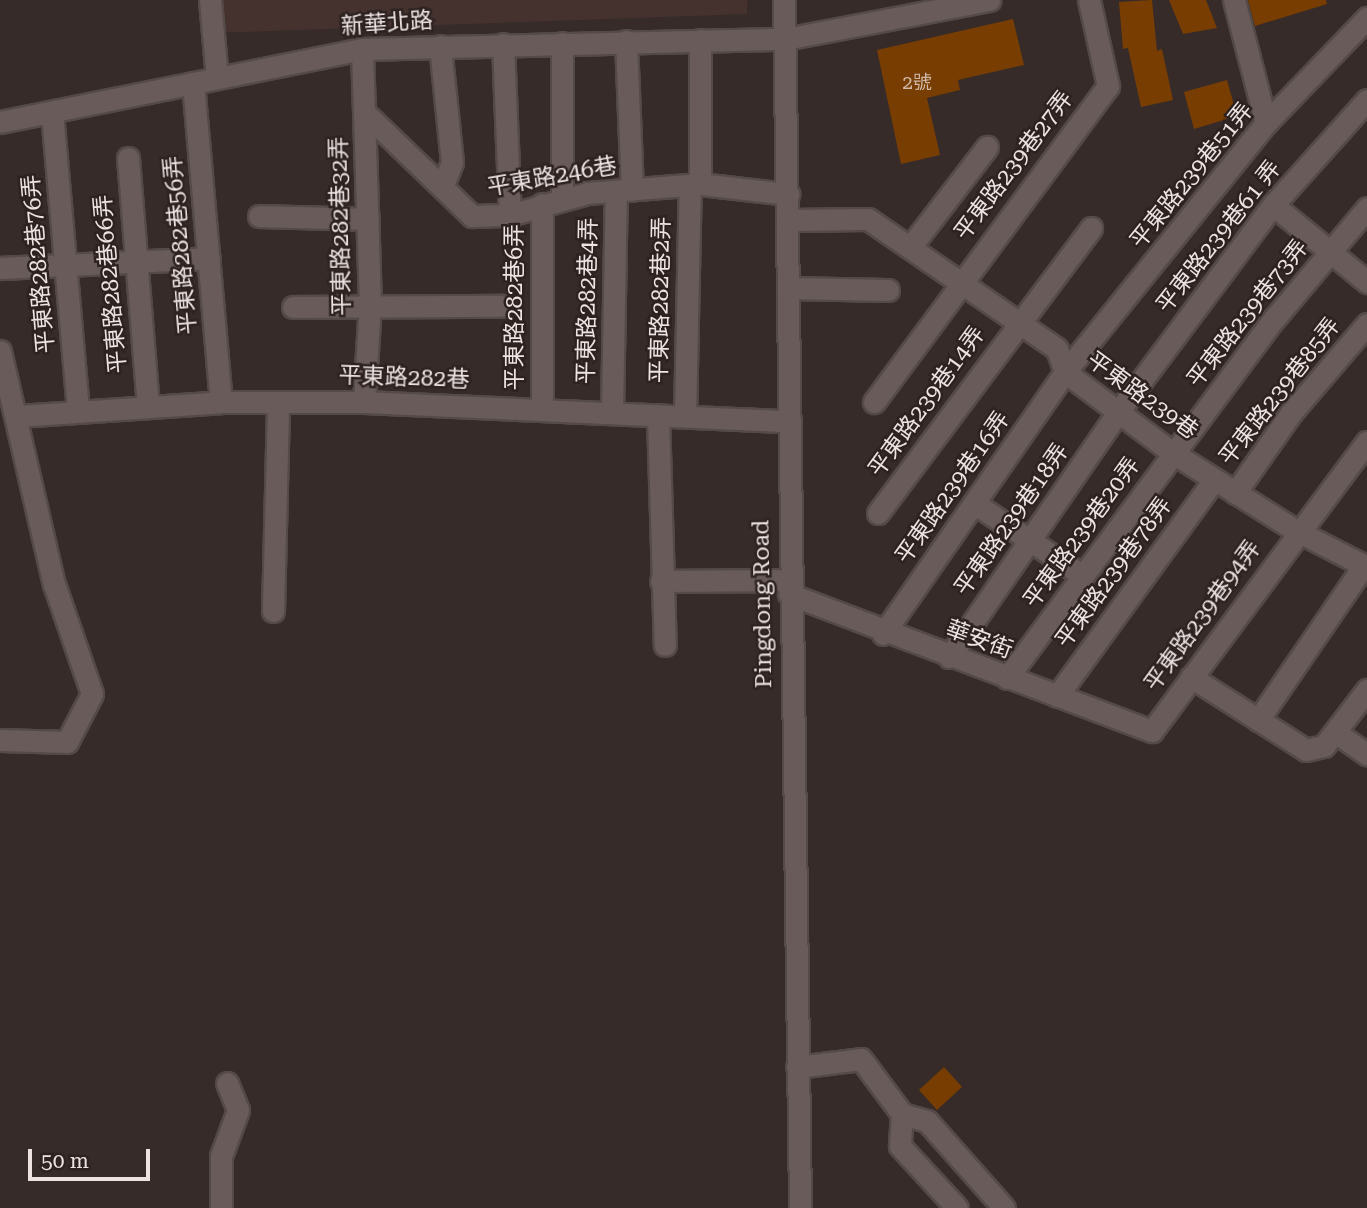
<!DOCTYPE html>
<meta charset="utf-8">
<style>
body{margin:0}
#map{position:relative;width:1367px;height:1208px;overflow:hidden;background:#372b29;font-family:"Roboto Serif","Noto Sans TC",serif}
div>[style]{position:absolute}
.built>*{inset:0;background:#45322f}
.building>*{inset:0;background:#783d00}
.roads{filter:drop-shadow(2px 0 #544a48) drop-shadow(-2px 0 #544a48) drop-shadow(0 2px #544a48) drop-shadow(0 -2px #544a48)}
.minor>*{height:21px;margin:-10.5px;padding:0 10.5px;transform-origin:10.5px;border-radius:10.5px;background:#695b59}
span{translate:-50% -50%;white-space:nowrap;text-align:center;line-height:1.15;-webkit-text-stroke:5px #2d2220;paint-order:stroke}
.number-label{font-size:19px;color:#cfbaaa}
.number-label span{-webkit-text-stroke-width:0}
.street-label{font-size:23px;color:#ece3e2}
.scale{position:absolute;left:28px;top:1149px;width:122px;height:32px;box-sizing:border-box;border:4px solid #ece3e2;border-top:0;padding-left:9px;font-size:21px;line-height:24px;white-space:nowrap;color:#ece3e2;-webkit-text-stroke:5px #2d2220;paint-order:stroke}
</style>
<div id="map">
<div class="built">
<i style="clip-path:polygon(211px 0,747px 0,747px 14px,211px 33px)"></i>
</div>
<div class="building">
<i style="clip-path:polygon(1152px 0,1157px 51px,1162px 49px,1173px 100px,1141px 107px,1128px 48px,1123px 49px,1119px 2px)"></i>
<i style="clip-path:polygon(1169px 0,1206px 0,1217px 28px,1183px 34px)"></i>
<i style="clip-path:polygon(1248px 0,1326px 0,1327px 4px,1255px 26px)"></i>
<i style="clip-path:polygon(1013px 19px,1024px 65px,958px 80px,960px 90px,927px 98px,940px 155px,901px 164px,877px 50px)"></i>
<i style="clip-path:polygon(1227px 80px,1237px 116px,1194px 129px,1184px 92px)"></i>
<i style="clip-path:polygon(944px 1067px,962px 1087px,937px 1110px,919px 1090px)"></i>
</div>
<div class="roads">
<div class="minor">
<i style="left:210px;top:0;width:78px;rotate:84.9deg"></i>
<i style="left:784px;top:0;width:1208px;rotate:89.24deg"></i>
<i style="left:1234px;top:0;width:127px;rotate:75.4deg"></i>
<i style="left:700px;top:40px;width:144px;rotate:90deg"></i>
<i style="left:626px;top:41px;width:149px;rotate:87.7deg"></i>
<i style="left:503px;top:44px;width:171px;rotate:87.7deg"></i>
<i style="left:440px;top:46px;width:117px;rotate:84.1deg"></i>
<i style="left:452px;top:162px;width:26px;rotate:111deg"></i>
<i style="left:362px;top:49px;width:254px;rotate:88.2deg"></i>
<i style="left:370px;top:303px;width:99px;rotate:93.5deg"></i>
<i style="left:193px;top:83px;width:320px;rotate:85deg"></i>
<i style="left:52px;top:113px;width:299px;rotate:85deg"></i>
<i style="left:365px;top:113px;width:149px;rotate:43.9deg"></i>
<i style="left:472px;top:216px;width:38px;rotate:-2deg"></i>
<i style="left:510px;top:215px;width:80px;rotate:-15.9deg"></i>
<i style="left:587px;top:193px;width:113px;rotate:-4.6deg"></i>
<i style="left:700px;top:184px;width:89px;rotate:6.5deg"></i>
<i style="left:0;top:122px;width:369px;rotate:-11.4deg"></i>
<i style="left:362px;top:49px;width:423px;rotate:-1.4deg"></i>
<i style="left:785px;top:39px;width:208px;rotate:-10.8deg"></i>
<i style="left:128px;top:158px;width:250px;rotate:85.4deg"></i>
<i style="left:562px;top:197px;width:154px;rotate:-90deg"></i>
<i style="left:542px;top:204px;width:206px;rotate:90deg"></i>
<i style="left:1273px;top:205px;width:122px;rotate:39.3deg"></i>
<i style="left:259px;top:216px;width:109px;rotate:1.6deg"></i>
<i style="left:789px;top:220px;width:79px;rotate:-0.7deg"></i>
<i style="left:868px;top:219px;width:229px;rotate:34.5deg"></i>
<i style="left:1057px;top:349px;width:24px;rotate:71deg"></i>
<i style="left:1065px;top:372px;width:135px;rotate:36.9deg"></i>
<i style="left:1173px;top:453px;width:146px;rotate:32.2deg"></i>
<i style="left:1297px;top:531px;width:79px;rotate:27.2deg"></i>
<i style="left:911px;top:246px;width:125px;rotate:-52.5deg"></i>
<i style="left:0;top:268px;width:209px;rotate:-2.7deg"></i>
<i style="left:789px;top:288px;width:99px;rotate:1.2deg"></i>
<i style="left:293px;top:307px;width:208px;rotate:-0.3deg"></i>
<i style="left:0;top:351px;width:239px;rotate:77deg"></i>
<i style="left:54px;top:584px;width:116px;rotate:70.9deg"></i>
<i style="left:92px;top:694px;width:54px;rotate:117.5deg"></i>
<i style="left:67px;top:742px;width:67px;rotate:-178.3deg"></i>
<i style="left:874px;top:402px;width:393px;rotate:-53.5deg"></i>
<i style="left:1108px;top:86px;width:88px;rotate:-102.5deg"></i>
<i style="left:612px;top:413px;width:222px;rotate:-89deg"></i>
<i style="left:658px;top:415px;width:230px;rotate:88.3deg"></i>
<i style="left:18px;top:416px;width:203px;rotate:-3.9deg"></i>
<i style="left:221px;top:402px;width:143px"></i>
<i style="left:364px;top:402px;width:423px;rotate:2.6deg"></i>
<i style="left:685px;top:416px;width:231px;rotate:-88.8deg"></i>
<i style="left:1235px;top:493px;width:98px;rotate:-55deg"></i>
<i style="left:1291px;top:413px;width:117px;rotate:-49.5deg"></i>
<i style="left:974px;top:503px;width:131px;rotate:33.8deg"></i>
<i style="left:878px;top:513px;width:356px;rotate:-53.2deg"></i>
<i style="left:661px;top:581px;width:128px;rotate:-0.4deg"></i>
<i style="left:789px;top:594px;width:388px;rotate:20.7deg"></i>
<i style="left:1152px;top:731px;width:360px;rotate:-53.4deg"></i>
<i style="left:273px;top:611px;width:209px;rotate:-88.6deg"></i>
<i style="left:883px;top:634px;width:319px;rotate:-55.2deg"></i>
<i style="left:1065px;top:372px;width:320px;rotate:-51.1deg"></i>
<i style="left:1266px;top:123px;width:146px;rotate:-46.1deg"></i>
<i style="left:949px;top:657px;width:298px;rotate:-55.4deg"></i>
<i style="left:1118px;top:412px;width:259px;rotate:-53.2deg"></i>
<i style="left:1273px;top:205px;width:141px;rotate:-48.2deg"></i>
<i style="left:1191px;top:677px;width:136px;rotate:32.4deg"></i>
<i style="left:1306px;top:750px;width:18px;rotate:-13deg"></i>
<i style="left:1324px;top:746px;width:71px;rotate:-52.5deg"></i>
<i style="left:1007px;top:678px;width:447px;rotate:-53.4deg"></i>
<i style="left:1274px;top:319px;width:145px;rotate:-50deg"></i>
<i style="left:1057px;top:696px;width:267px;rotate:-54deg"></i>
<i style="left:1258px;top:720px;width:188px;rotate:-55.6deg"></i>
<i style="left:1335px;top:732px;width:39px;rotate:35deg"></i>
<i style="left:797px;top:1067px;width:64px;rotate:-7.1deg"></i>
<i style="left:861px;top:1059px;width:69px;rotate:53.3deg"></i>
<i style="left:902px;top:1114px;width:26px;rotate:16deg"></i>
<i style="left:927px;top:1121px;width:116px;rotate:48.5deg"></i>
<i style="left:902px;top:1114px;width:32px;rotate:94deg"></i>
<i style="left:900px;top:1146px;width:84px;rotate:47.4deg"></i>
<i style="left:221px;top:1208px;width:52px;rotate:-90deg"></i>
<i style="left:221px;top:1156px;width:49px;rotate:-69.7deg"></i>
<i style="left:238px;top:1110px;width:29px;rotate:-112deg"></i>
</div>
</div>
<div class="number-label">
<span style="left:917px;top:83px">2號</span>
</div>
<div class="street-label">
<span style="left:387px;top:24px;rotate:-4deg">新華北路</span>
<span style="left:1014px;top:166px;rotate:-53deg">平東路239巷27弄</span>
<span style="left:1192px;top:176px;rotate:-51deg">平東路239巷51弄</span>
<span style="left:552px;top:177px;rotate:-10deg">平東路246巷</span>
<span style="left:341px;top:226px;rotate:-91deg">平東路282巷32弄</span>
<span style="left:1219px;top:237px;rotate:-52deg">平東路239巷61 弄</span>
<span style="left:181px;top:245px;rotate:-95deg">平東路282巷56弄</span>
<span style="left:39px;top:264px;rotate:-95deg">平東路282巷76弄</span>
<span style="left:111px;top:284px;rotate:-95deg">平東路282巷66弄</span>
<span style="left:661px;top:300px;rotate:-89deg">平東路282巷2弄</span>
<span style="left:588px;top:301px;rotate:-89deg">平東路282巷4弄</span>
<span style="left:515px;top:307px;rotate:-90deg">平東路282巷6弄</span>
<span style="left:1248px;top:314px;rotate:-52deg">平東路239巷73弄</span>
<span style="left:404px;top:378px;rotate:2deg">平東路282巷</span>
<span style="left:1280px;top:392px;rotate:-52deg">平東路239巷85弄</span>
<span style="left:1142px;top:396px;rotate:36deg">平東路239巷</span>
<span style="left:927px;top:402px;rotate:-54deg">平東路239巷14弄</span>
<span style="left:953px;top:488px;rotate:-55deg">平東路239巷16弄</span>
<span style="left:1012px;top:520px;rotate:-55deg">平東路239巷18弄</span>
<span style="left:1082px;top:533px;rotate:-54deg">平東路239巷20弄</span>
<span style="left:1114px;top:573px;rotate:-54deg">平東路239巷78弄</span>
<span style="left:763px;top:604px;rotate:-91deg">Pingdong Road</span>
<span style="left:1203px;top:616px;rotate:-54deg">平東路239巷94弄</span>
<span style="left:979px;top:640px;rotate:20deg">華安街</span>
</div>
<div class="scale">50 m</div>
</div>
